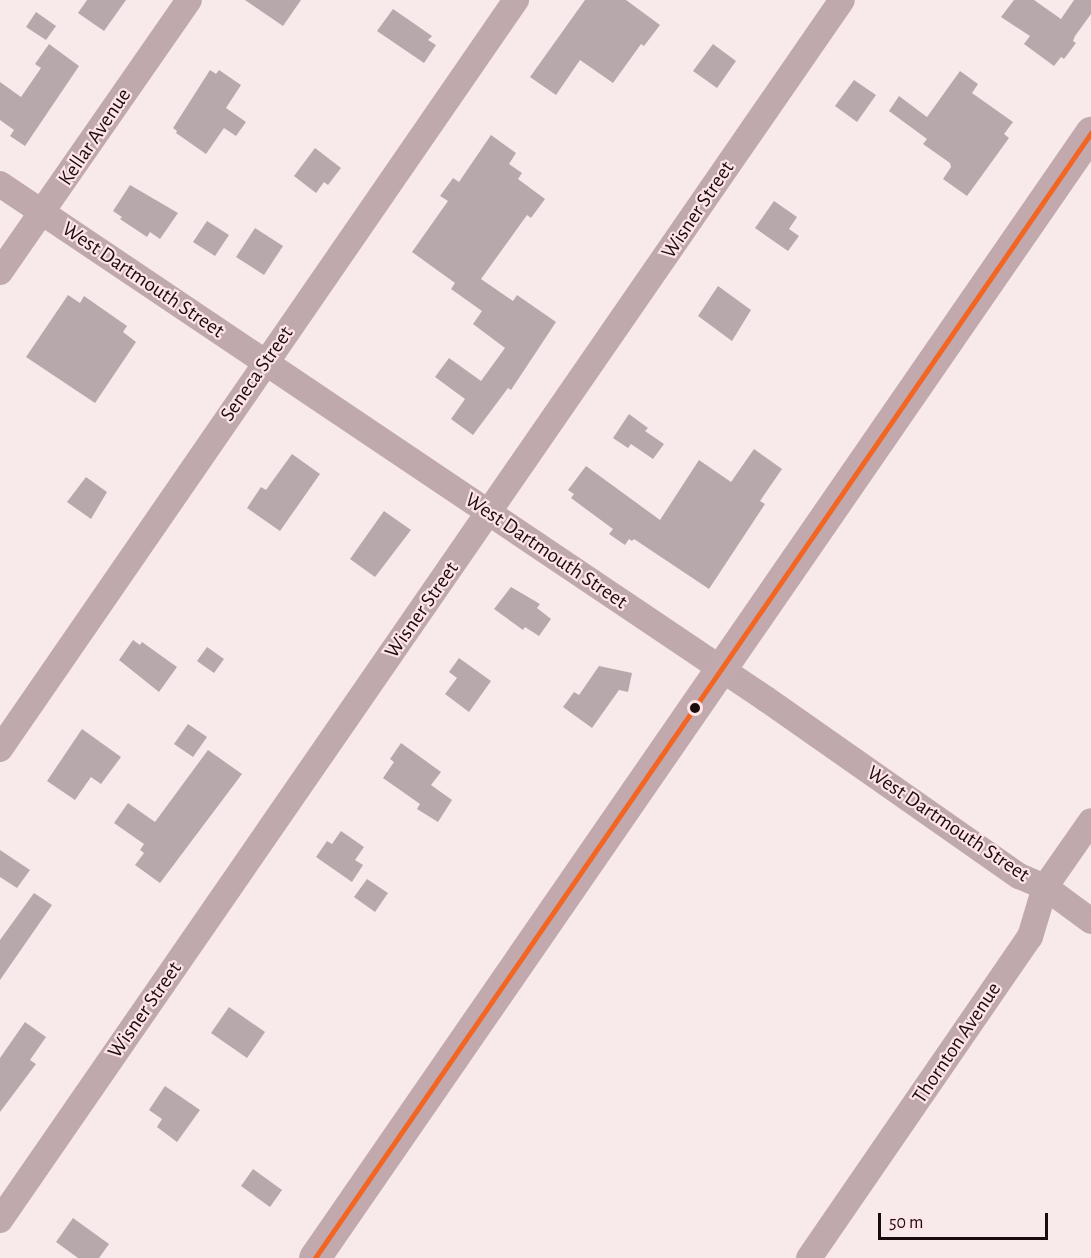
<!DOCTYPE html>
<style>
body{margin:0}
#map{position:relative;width:1091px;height:1258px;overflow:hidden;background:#f8eaeb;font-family:"Alegreya Sans",sans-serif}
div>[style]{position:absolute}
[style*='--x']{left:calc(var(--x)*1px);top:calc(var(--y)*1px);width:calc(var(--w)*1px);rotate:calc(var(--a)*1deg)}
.building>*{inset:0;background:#b7a9ab}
.minor>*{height:26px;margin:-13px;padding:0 13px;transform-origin:13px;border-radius:13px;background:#c0a9ad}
.major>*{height:32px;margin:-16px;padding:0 16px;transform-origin:16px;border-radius:16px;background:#c1a9ae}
.bus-1>*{height:4.5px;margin:-2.25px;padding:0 2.25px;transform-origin:2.25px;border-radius:2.25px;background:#f26522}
.dots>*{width:16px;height:16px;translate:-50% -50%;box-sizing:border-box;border:3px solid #fee4e7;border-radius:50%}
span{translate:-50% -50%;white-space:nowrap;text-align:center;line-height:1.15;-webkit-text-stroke:4.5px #fee4e7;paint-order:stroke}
.street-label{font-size:21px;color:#1a0c0e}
.scale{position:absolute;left:878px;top:1213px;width:170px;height:27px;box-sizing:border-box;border:3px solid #1a0c0e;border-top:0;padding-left:8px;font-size:18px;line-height:21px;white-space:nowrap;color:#1a0c0e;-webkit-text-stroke:4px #fee4e7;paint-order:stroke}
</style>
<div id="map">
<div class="building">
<i style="clip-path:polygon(87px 0,126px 0,104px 31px,78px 13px)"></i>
<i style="clip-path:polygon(245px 0,301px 0,283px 26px)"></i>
<i style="clip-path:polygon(585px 0,626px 0,660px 25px,644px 46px,641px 44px,613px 83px,580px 60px,556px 95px,530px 77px)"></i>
<i style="clip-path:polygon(1014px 0,1034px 0,1061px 19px,1074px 0,1091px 0,1091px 14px,1075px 36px,1073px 41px,1076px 43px,1064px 59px,1061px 57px,1054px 66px,1024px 44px,1030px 36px,1001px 17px)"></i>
<i style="clip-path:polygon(393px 9px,432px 36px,428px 40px,436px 45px,424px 63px,377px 31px)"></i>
<i style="clip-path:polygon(36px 12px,56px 26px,46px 40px,26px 27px)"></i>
<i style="clip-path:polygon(49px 44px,79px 66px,25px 146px,10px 136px,14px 130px,0 120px,0 82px,21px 97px,41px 68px,35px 64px)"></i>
<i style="clip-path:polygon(713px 44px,736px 61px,717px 88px,693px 71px)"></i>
<i style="clip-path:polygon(210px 70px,216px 74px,219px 70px,241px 85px,226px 108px,246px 122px,236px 136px,224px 128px,206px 154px,176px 133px,177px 131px,173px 128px)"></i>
<i style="clip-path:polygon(960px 71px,978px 84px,972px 93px,1013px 122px,1004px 134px,1009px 138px,967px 196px,943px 179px,951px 167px,950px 163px,923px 144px,927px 139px,889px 111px,899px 96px,927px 117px)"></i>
<i style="clip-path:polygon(854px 80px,876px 95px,857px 122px,835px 106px)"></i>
<i style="clip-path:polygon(491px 135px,516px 153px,509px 164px,522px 173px,518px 179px,545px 199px,531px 218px,527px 215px,481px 279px,513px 301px,517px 295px,556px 322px,511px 390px,508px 388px,473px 435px,451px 419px,465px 399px,435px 377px,449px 358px,481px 381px,505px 348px,473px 324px,482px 311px,451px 289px,455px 283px,412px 252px,448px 201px,440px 196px,453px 178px,459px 182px)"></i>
<i style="clip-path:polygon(315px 148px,341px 168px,328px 185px,324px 182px,316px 193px,294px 176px)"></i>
<i style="clip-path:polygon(130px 185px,178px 213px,160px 239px,150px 232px,147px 237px,120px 219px,122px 217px,113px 211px)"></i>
<i style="clip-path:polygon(774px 201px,797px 217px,789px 229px,799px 236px,788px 251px,755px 228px)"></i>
<i style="clip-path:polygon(207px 221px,229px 235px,215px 256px,193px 242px)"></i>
<i style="clip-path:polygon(255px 228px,283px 246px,264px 275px,236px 257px)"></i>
<i style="clip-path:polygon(718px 286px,751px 310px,732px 341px,698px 316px)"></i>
<i style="clip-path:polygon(68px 295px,80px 303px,84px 296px,127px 326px,123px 332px,136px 342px,95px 403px,26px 357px)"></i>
<i style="clip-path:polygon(629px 414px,648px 428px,645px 431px,664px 444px,653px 459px,631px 444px,628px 448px,613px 438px)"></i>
<i style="clip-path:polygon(754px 449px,782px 469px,760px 501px,765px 504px,709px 589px,634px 539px,632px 541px,629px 539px,625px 545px,609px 534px,613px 529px,571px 498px,574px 494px,568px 490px,586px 466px,660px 520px,699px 460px,731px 482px)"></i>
<i style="clip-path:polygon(292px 454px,320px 474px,280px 531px,247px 508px,261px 487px,266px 490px)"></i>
<i style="clip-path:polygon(86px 477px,107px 492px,91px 519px,67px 502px)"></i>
<i style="clip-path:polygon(384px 511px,411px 530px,375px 577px,350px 559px)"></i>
<i style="clip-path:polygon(511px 587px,540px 604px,537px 608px,551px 619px,539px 636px,525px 627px,523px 630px,494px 609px)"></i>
<i style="clip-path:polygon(133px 640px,140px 645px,142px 642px,177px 667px,159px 692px,119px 660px)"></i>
<i style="clip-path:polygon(207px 647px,224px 659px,214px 673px,197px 661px)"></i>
<i style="clip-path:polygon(459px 658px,491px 681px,469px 712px,445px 694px,457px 678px,449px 672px)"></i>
<i style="clip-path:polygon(599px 666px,632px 673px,628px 692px,619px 690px,592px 728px,563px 707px,574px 692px,579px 695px)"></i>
<i style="clip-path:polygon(188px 724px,207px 737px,193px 757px,174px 744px)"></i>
<i style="clip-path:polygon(82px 729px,121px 757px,101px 784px,91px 777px,75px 800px,47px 781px)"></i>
<i style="clip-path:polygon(401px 743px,441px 772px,431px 785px,452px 800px,438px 822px,417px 809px,420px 804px,383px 778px,394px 762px,390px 759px)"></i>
<i style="clip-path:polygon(208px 750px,242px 774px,160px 883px,135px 865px,144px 853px,140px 850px,144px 844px,114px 823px,128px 803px,155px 822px)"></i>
<i style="clip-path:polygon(341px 831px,364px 847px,355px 860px,363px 865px,352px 882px,316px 857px,327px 841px,332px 844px)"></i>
<i style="clip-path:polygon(0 850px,30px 870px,17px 888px,0 877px)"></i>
<i style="clip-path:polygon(367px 879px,388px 893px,375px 912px,354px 897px)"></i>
<i style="clip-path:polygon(34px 893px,52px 905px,0 980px,0 940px)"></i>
<i style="clip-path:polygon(229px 1007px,265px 1032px,247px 1058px,211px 1033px)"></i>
<i style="clip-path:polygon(25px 1022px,46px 1037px,30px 1060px,36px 1064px,0 1112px,0 1058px)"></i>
<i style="clip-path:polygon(165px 1086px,200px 1110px,177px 1142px,157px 1127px,162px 1119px,149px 1110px)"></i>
<i style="clip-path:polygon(253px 1169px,282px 1190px,270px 1207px,241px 1186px)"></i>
<i style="clip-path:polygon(73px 1218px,109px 1244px,99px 1258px,78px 1258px,56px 1242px)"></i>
</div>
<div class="minor">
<i style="--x:0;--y:184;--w:923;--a:33.91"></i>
<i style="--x:766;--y:699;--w:309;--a:35"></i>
<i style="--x:1019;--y:876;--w:28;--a:23"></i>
<i style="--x:1045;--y:887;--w:57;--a:36.5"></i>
<i style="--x:0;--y:272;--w:331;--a:-55.2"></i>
<i style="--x:0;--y:749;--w:910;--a:-55.44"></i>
<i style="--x:0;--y:1220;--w:1482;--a:-55.39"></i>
<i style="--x:809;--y:1258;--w:390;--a:-55.5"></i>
<i style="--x:1030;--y:937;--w:52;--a:-73.3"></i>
<i style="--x:1045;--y:887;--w:80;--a:-55.1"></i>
</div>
<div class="major">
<i style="--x:315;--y:1258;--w:1367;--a:-55.4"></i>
</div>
<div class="bus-1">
<i style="--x:315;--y:1258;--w:1367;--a:-55.4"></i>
</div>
<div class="dots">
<i style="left:695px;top:708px;background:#1a0c0e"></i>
</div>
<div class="street-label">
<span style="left:95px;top:137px;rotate:-56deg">Kellar Avenue</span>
<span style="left:698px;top:210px;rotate:-56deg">Wisner Street</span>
<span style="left:143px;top:280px;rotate:34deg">West Dartmouth Street</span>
<span style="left:257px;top:374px;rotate:-55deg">Seneca Street</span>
<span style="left:546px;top:551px;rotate:34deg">West Dartmouth Street</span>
<span style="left:422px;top:610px;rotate:-55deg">Wisner Street</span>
<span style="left:948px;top:824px;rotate:34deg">West Dartmouth Street</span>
<span style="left:145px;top:1010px;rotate:-55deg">Wisner Street</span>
<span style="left:957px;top:1043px;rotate:-56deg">Thornton Avenue</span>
</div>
<div class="scale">50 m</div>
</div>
